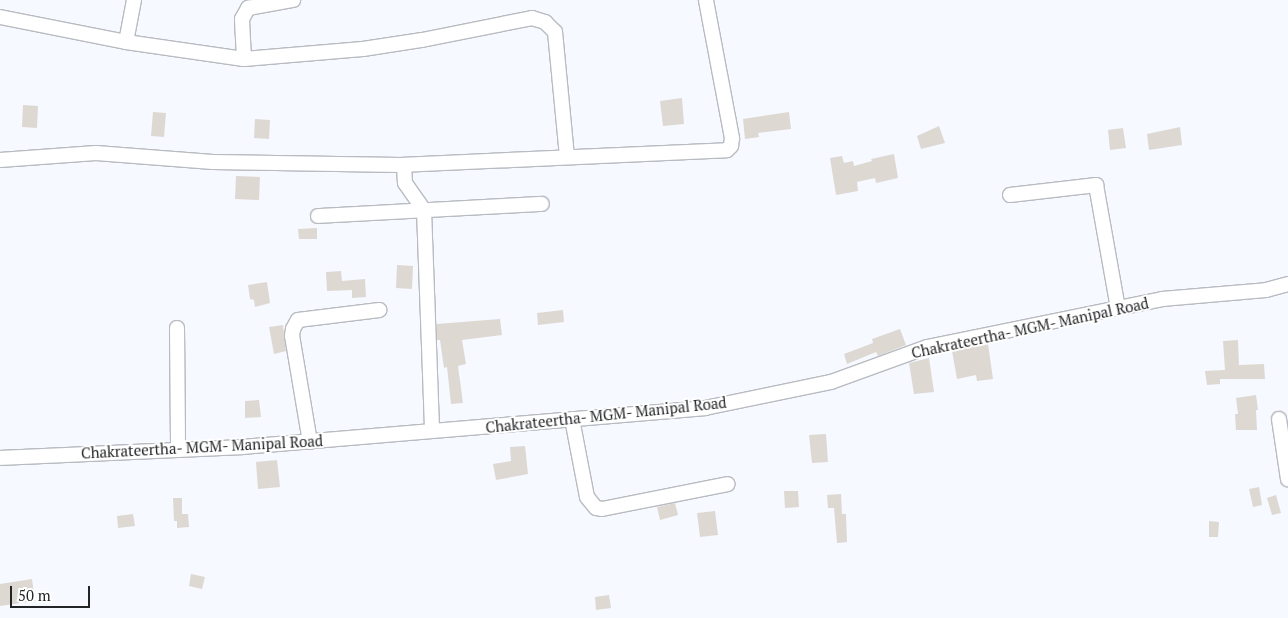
<!DOCTYPE html>
<style>
body{margin:0}
#map{position:relative;width:1288px;height:618px;overflow:hidden;background:#f6f9ff;font-family:"PT Serif",serif}
div>[style]{position:absolute}
[style*='--x']{left:calc(var(--x)*1px);top:calc(var(--y)*1px);width:calc(var(--w)*1px);rotate:calc(var(--a)*1deg)}
.building>*{inset:0;background:#ded8d3}
.roads{filter:drop-shadow(1px 0 #b8bbc0) drop-shadow(-1px 0 #b8bbc0) drop-shadow(0 1px #b8bbc0) drop-shadow(0 -1px #b8bbc0)}
.minor>*{height:14px;margin:-7px;padding:0 7px;transform-origin:7px;border-radius:7px;background:#fff}
span{translate:-50% -50%;white-space:nowrap;text-align:center;line-height:1.15;-webkit-text-stroke:4px #fff;paint-order:stroke}
.street-label{font-size:15px;color:#232426}
.scale{position:absolute;left:10px;top:586px;width:80px;height:22px;box-sizing:border-box;border:2px solid #232426;border-top:0;padding-left:6px;font-size:15px;line-height:18px;white-space:nowrap;color:#232426;-webkit-text-stroke:4px #fff;paint-order:stroke}
</style>
<div id="map">
<div class="building">
<i style="clip-path:polygon(682px 98px,684px 124px,663px 126px,660px 101px)"></i>
<i style="clip-path:polygon(23px 105px,38px 106px,37px 128px,22px 127px)"></i>
<i style="clip-path:polygon(153px 112px,166px 113px,164px 137px,151px 136px)"></i>
<i style="clip-path:polygon(789px 112px,791px 129px,758px 133px,759px 137px,745px 139px,743px 119px)"></i>
<i style="clip-path:polygon(255px 119px,270px 120px,269px 139px,254px 138px)"></i>
<i style="clip-path:polygon(939px 126px,945px 143px,921px 149px,917px 136px)"></i>
<i style="clip-path:polygon(1180px 127px,1182px 145px,1149px 150px,1147px 134px)"></i>
<i style="clip-path:polygon(1123px 128px,1126px 148px,1110px 150px,1108px 130px)"></i>
<i style="clip-path:polygon(894px 154px,898px 178px,876px 183px,875px 178px,857px 182px,858px 191px,836px 195px,830px 158px,842px 156px,844px 163px,853px 161px,854px 166px,872px 161px,871px 159px)"></i>
<i style="clip-path:polygon(236px 176px,260px 177px,259px 200px,235px 199px)"></i>
<i style="clip-path:polygon(317px 228px,317px 239px,299px 239px,298px 229px)"></i>
<i style="clip-path:polygon(397px 265px,413px 266px,412px 289px,396px 288px)"></i>
<i style="clip-path:polygon(341px 271px,342px 281px,365px 279px,366px 297px,352px 298px,352px 290px,327px 291px,326px 272px)"></i>
<i style="clip-path:polygon(267px 282px,270px 303px,255px 307px,254px 300px,250px 299px,248px 285px)"></i>
<i style="clip-path:polygon(563px 310px,564px 322px,538px 325px,537px 313px)"></i>
<i style="clip-path:polygon(500px 319px,502px 335px,462px 340px,466px 364px,458px 366px,463px 403px,451px 404px,447px 367px,444px 368px,440px 340px,437px 340px,437px 324px)"></i>
<i style="clip-path:polygon(283px 325px,286px 351px,274px 354px,269px 327px)"></i>
<i style="clip-path:polygon(900px 329px,906px 345px,878px 356px,876px 352px,847px 364px,844px 354px,873px 343px,872px 339px)"></i>
<i style="clip-path:polygon(1238px 340px,1239px 365px,1264px 364px,1265px 379px,1220px 379px,1220px 384px,1207px 385px,1205px 371px,1225px 370px,1223px 341px)"></i>
<i style="clip-path:polygon(988px 344px,993px 379px,977px 381px,976px 375px,957px 379px,952px 351px)"></i>
<i style="clip-path:polygon(929px 358px,934px 392px,914px 394px,909px 363px)"></i>
<i style="clip-path:polygon(1256px 395px,1258px 410px,1256px 410px,1257px 430px,1236px 430px,1235px 414px,1238px 414px,1236px 398px)"></i>
<i style="clip-path:polygon(259px 400px,261px 417px,245px 418px,245px 401px)"></i>
<i style="clip-path:polygon(826px 434px,828px 462px,812px 463px,809px 435px)"></i>
<i style="clip-path:polygon(525px 446px,528px 474px,496px 480px,493px 464px,511px 461px,510px 447px)"></i>
<i style="clip-path:polygon(277px 460px,280px 487px,258px 489px,256px 462px)"></i>
<i style="clip-path:polygon(1259px 487px,1262px 505px,1253px 507px,1249px 489px)"></i>
<i style="clip-path:polygon(784px 491px,798px 491px,799px 507px,785px 508px)"></i>
<i style="clip-path:polygon(841px 494px,842px 514px,846px 514px,847px 542px,837px 543px,834px 508px,828px 508px,827px 495px)"></i>
<i style="clip-path:polygon(1276px 495px,1281px 513px,1272px 515px,1267px 498px)"></i>
<i style="clip-path:polygon(173px 498px,182px 498px,182px 514px,188px 514px,189px 527px,177px 528px,177px 521px,174px 521px)"></i>
<i style="clip-path:polygon(675px 503px,678px 515px,660px 520px,657px 507px)"></i>
<i style="clip-path:polygon(715px 511px,718px 535px,700px 537px,697px 513px)"></i>
<i style="clip-path:polygon(133px 514px,135px 526px,118px 528px,117px 516px)"></i>
<i style="clip-path:polygon(1209px 521px,1219px 522px,1218px 537px,1209px 537px)"></i>
<i style="clip-path:polygon(191px 574px,205px 577px,202px 589px,189px 586px)"></i>
<i style="clip-path:polygon(32px 579px,35px 601px,0 606px,0 584px)"></i>
<i style="clip-path:polygon(609px 595px,611px 608px,596px 610px,595px 597px)"></i>
</div>
<div class="roads">
<div class="minor">
<i style="--x:0;--y:17;--w:128;--a:11.2"></i>
<i style="--x:126;--y:42;--w:119;--a:8.2"></i>
<i style="--x:244;--y:59;--w:119;--a:-4.8"></i>
<i style="--x:363;--y:49;--w:60;--a:-8.7"></i>
<i style="--x:422;--y:40;--w:112;--a:-11.3"></i>
<i style="--x:532;--y:18;--w:14;--a:17"></i>
<i style="--x:545;--y:22;--w:14;--a:45"></i>
<i style="--x:555;--y:32;--w:125;--a:84.5"></i>
<i style="--x:126;--y:42;--w:43;--a:-79.2"></i>
<i style="--x:244;--y:59;--w:40;--a:-92.9"></i>
<i style="--x:242;--y:19;--w:13;--a:-61"></i>
<i style="--x:248;--y:8;--w:46;--a:-10.1"></i>
<i style="--x:0;--y:160;--w:96;--a:-4.2"></i>
<i style="--x:96;--y:153;--w:117;--a:4.4"></i>
<i style="--x:213;--y:162;--w:187;--a:0.9"></i>
<i style="--x:400;--y:165;--w:327;--a:-2.6"></i>
<i style="--x:727;--y:150;--w:6;--a:-45"></i>
<i style="--x:731;--y:146;--w:8;--a:-83"></i>
<i style="--x:732;--y:138;--w:140;--a:-100.7"></i>
<i style="--x:404;--y:165;--w:18;--a:87"></i>
<i style="--x:405;--y:183;--w:33;--a:55"></i>
<i style="--x:424;--y:210;--w:221;--a:87.9"></i>
<i style="--x:1010;--y:195;--w:87;--a:-6.6"></i>
<i style="--x:1096;--y:185;--w:125;--a:79.9"></i>
<i style="--x:318;--y:216;--w:224;--a:-3.1"></i>
<i style="--x:177;--y:328;--w:122;--a:89.5"></i>
<i style="--x:572;--y:419;--w:79;--a:79.1"></i>
<i style="--x:587;--y:497;--w:14;--a:51"></i>
<i style="--x:596;--y:508;--w:6;--a:9"></i>
<i style="--x:602;--y:509;--w:128;--a:-11.2"></i>
<i style="--x:1279;--y:419;--w:61;--a:81.5"></i>
<i style="--x:310;--y:442;--w:108;--a:-99.6"></i>
<i style="--x:292;--y:336;--w:7;--a:-82"></i>
<i style="--x:293;--y:329;--w:10;--a:-61"></i>
<i style="--x:298;--y:320;--w:82;--a:-7"></i>
<i style="--x:0;--y:458;--w:243;--a:-2.6"></i>
<i style="--x:243;--y:447;--w:464;--a:-4.8"></i>
<i style="--x:705;--y:408;--w:129;--a:-11.7"></i>
<i style="--x:831;--y:382;--w:102;--a:-20"></i>
<i style="--x:927;--y:347;--w:240;--a:-11.5"></i>
<i style="--x:1162;--y:299;--w:104;--a:-4.9"></i>
<i style="--x:1266;--y:290;--w:23;--a:-15"></i>
</div>
</div>
<div class="street-label">
<span style="left:1030px;top:328px;rotate:-12deg">Chakrateertha- MGM- Manipal Road</span>
<span style="left:606px;top:415px;rotate:-6deg">Chakrateertha- MGM- Manipal Road</span>
<span style="left:202px;top:447px;rotate:-3deg">Chakrateertha- MGM- Manipal Road</span>
</div>
<div class="scale">50 m</div>
</div>
